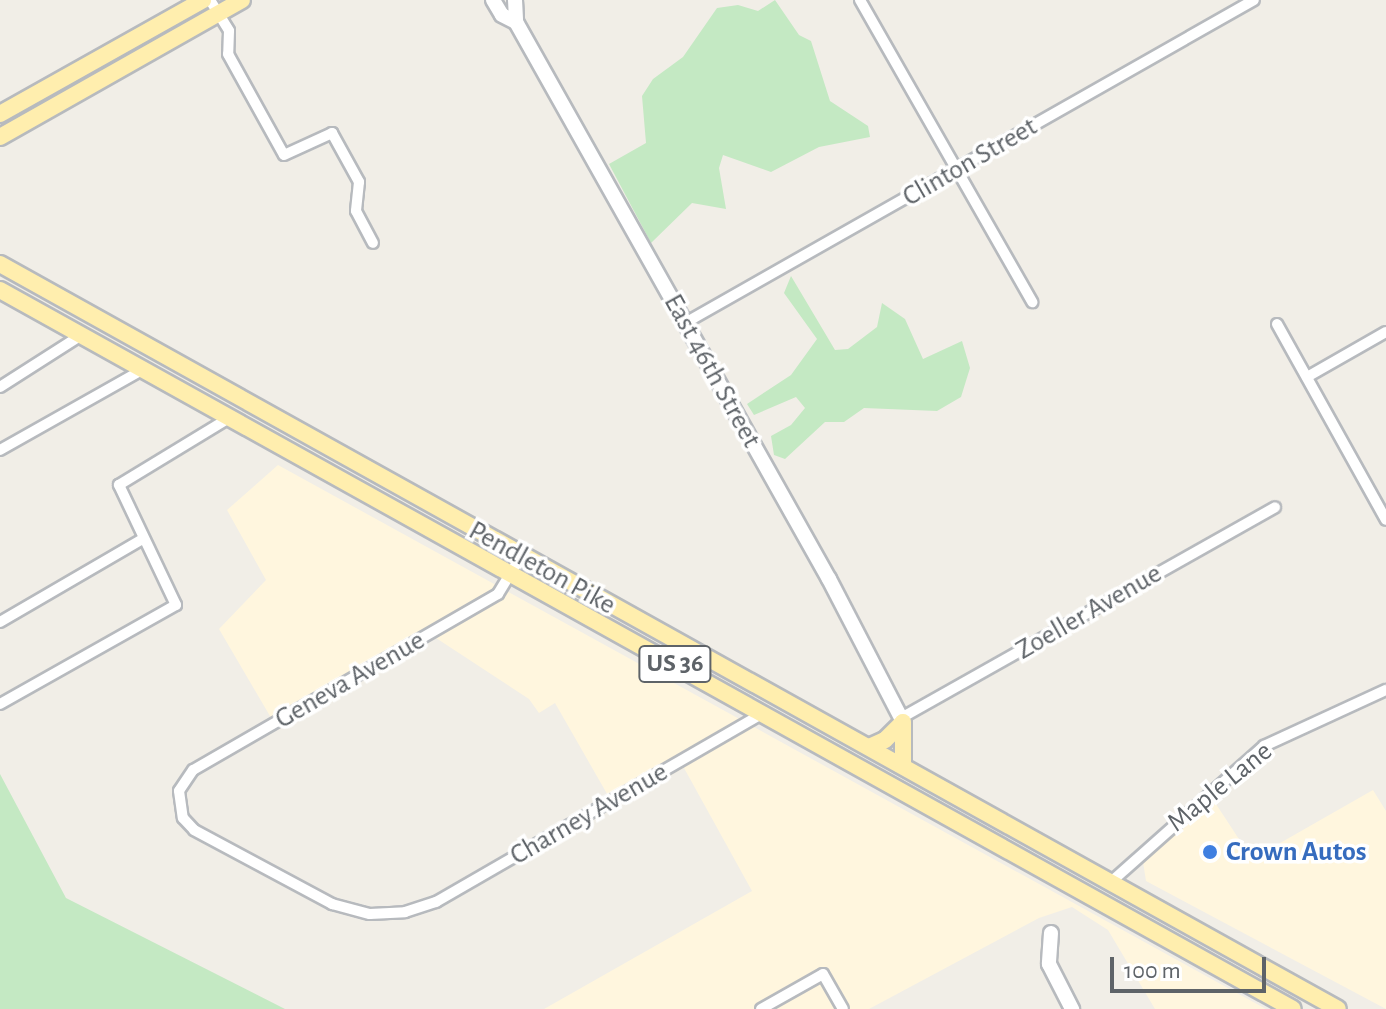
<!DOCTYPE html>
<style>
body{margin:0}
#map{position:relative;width:1386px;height:1009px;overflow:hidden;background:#f1eee7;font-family:"Alegreya Sans",sans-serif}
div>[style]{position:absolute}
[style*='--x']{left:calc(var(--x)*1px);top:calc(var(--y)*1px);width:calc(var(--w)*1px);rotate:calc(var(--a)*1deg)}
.commercial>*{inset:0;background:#fff6de}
.green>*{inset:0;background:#c4e9c3}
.roads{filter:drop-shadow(2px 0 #b7babe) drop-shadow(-2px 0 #b7babe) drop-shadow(0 2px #b7babe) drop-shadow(0 -2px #b7babe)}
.street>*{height:10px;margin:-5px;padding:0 5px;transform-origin:5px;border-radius:5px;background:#fff}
.secondary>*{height:14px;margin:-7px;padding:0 7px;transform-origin:7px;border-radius:7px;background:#fff}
.primary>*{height:16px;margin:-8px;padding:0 8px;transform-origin:8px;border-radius:8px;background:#ffeeae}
.dots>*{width:22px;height:22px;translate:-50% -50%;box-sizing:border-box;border:4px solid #fff;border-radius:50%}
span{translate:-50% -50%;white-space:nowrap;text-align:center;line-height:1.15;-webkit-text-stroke:7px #fff;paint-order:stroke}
.shield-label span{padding:2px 6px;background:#fff;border:2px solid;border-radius:6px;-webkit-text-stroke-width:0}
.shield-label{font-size:26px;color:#5e6368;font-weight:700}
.street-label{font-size:28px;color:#5e6368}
.shop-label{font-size:28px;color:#366cbe;font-weight:700}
.left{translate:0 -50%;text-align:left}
.scale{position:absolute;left:1110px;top:957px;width:156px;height:36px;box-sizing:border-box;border:4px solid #5e6368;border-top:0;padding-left:10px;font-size:24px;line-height:28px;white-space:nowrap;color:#5e6368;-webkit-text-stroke:6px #fff;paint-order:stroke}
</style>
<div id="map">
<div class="commercial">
<i style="clip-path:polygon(278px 465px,1266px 1009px,1155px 1009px,1108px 930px,1072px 907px,1039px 918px,869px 1009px,544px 1009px,752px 891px,684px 768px,614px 806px,555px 703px,539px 713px,529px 699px,436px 638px,277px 728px,219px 629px,266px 580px,227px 510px)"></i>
<i style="clip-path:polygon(1373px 790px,1386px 811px,1386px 1009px,1146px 881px,1143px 862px,1214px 801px,1252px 859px)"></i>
</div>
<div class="green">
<i style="clip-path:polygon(775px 0,799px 35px,811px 41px,830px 101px,868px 126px,870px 137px,819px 147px,771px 172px,723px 155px,719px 168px,726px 209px,692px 203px,651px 243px,609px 164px,646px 143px,642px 96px,653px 79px,683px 57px,717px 8px,738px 5px,758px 11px)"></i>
<i style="clip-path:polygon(791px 276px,835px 350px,848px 349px,877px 327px,882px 303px,905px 319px,923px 359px,962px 341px,970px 368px,961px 397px,937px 411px,864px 408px,844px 422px,825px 422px,785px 459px,774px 455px,771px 436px,791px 425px,805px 408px,796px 397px,754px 415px,747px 404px,791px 375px,817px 339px,784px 293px)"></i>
<i style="clip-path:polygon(0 774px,66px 898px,285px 1009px,0 1009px)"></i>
</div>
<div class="roads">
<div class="street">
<i style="--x:210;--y:0;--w:36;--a:58"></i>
<i style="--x:229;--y:31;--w:23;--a:92"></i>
<i style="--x:228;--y:54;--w:115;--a:61"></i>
<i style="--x:284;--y:155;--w:53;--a:-24.6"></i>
<i style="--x:332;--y:133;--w:56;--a:61.1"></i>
<i style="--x:359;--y:182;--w:29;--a:96"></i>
<i style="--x:356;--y:211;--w:36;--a:62"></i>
<i style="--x:860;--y:0;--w:348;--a:60.3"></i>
<i style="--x:685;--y:323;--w:654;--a:-29.58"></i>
<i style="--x:1277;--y:324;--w:224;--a:60.9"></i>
<i style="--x:1307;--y:377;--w:91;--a:-29.7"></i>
<i style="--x:0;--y:387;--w:98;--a:-32.6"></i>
<i style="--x:0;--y:450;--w:165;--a:-29.4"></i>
<i style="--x:521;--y:556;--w:44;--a:121.2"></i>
<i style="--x:498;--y:594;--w:352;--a:150"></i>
<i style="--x:193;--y:770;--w:25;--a:124"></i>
<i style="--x:179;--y:791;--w:27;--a:82"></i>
<i style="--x:183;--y:818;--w:16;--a:47"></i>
<i style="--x:194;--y:830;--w:157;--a:28.2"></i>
<i style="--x:332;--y:904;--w:39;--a:15"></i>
<i style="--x:370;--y:914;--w:35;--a:-3"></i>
<i style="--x:405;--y:912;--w:33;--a:-18"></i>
<i style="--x:436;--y:902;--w:379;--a:-30"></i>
<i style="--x:0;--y:622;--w:163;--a:-30.2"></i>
<i style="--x:0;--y:704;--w:202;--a:-29.4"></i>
<i style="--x:176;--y:605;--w:133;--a:-115.4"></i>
<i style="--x:119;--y:485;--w:131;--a:-31.3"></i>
<i style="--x:903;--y:717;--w:427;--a:-29.4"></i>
<i style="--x:1111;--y:882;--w:205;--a:-41.6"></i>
<i style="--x:1264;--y:746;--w:134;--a:-24.7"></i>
<i style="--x:761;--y:1009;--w:71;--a:-29.4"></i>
<i style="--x:823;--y:974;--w:40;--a:60.3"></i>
</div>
<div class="secondary">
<i style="--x:493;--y:0;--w:17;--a:59"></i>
<i style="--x:502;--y:15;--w:16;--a:27"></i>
<i style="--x:516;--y:22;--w:639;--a:60.67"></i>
<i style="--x:829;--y:579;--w:161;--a:62.6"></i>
<i style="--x:515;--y:0;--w:22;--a:87"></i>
<i style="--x:1051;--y:933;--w:31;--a:94"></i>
<i style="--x:1049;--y:964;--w:51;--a:62.9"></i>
</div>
<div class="primary">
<i style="--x:0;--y:114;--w:233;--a:-29.3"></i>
<i style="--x:0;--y:137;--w:278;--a:-29.5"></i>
<i style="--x:0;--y:264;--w:1531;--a:29.11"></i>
<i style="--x:0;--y:290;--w:1479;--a:29.08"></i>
<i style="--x:869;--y:747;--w:17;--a:-24"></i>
<i style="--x:885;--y:740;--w:25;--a:-45"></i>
<i style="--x:903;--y:765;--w:43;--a:-90"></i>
</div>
</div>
<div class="dots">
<i style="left:1210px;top:852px;background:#3f7fe0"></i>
</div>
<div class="shield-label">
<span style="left:675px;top:664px">US 36</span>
</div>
<div class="street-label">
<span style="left:970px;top:162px;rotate:-30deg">Clinton Street</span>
<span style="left:712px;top:371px;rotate:61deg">East 46th Street</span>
<span style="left:542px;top:568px;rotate:29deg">Pendleton Pike</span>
<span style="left:1089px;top:612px;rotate:-30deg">Zoeller Avenue</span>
<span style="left:350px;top:680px;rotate:-30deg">Geneva Avenue</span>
<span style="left:1220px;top:787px;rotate:-39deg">Maple Lane</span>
<span style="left:589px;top:814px;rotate:-30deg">Charney Avenue</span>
</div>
<div class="shop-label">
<span class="left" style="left:1226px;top:852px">Crown Autos</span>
</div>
<div class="scale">100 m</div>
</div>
